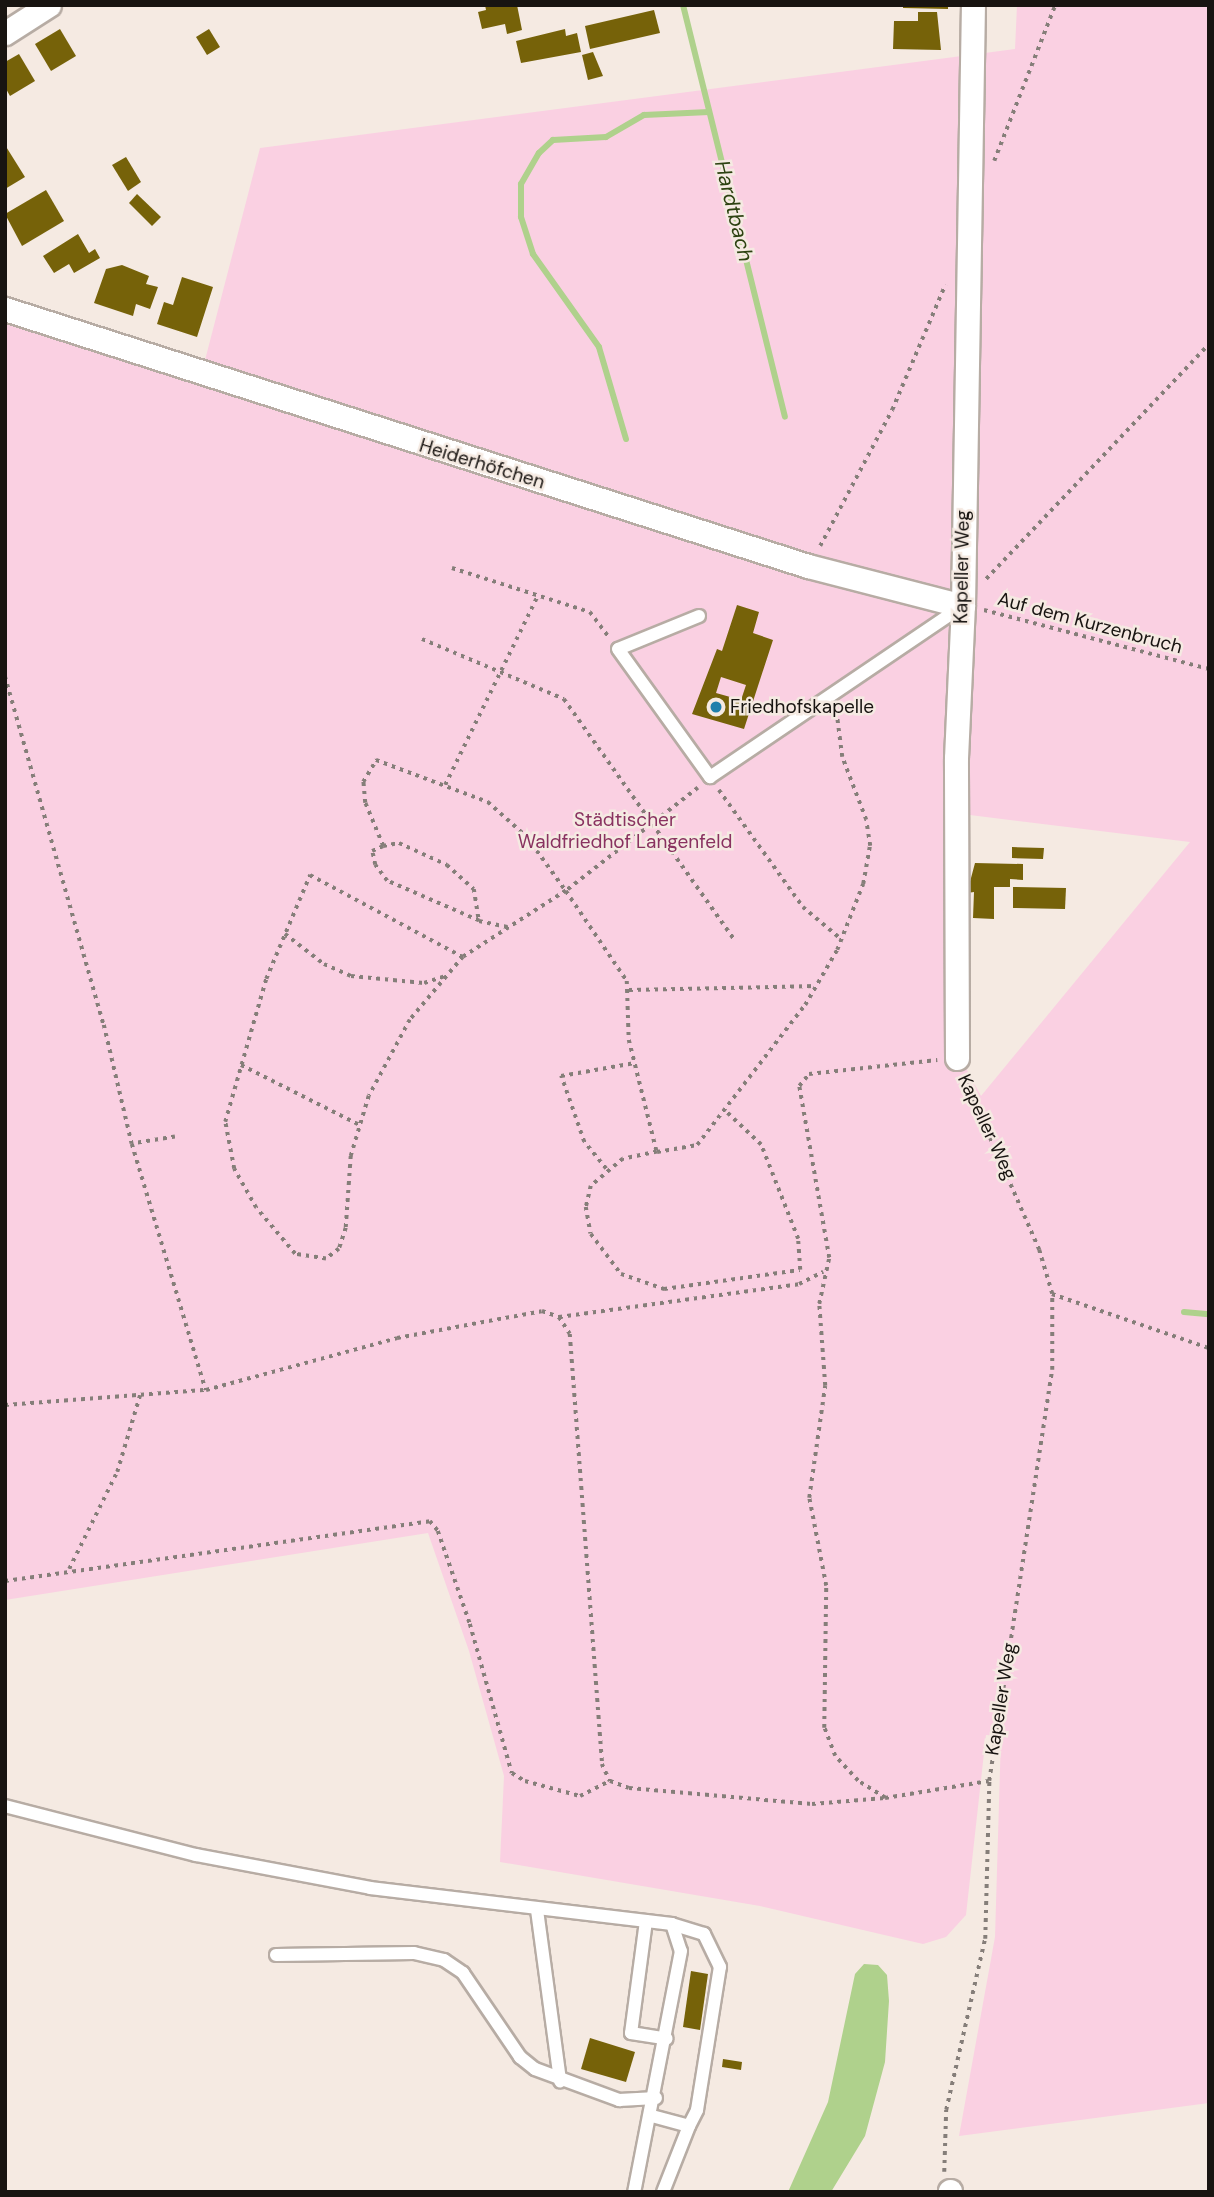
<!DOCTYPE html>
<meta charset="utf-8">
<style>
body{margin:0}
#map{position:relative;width:1214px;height:2197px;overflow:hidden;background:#f5eae2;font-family:"DM Sans",sans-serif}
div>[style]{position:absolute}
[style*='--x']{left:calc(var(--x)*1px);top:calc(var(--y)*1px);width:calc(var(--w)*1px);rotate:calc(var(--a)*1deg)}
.green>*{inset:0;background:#fad0e2}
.water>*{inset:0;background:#afd18c}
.stream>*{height:6px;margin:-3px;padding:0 3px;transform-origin:3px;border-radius:3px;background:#afd18c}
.building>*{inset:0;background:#766209}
.path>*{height:3.5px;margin-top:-1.75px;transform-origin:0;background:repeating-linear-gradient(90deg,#857e79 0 3.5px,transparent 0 8.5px)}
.roads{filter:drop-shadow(2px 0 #b7aca4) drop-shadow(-2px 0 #b7aca4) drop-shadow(0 2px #b7aca4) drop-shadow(0 -2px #b7aca4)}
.lane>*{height:12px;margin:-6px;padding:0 6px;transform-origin:6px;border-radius:6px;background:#fff}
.street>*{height:23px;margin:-11.5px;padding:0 11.5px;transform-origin:11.5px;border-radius:11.5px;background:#fff}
.dots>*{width:19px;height:19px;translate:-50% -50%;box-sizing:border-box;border:4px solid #f5eae2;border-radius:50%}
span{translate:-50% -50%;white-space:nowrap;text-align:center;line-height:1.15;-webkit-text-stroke:5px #f5eae2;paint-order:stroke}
.street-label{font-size:19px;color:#181411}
.poi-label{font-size:19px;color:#181411}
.left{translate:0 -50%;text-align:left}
.park-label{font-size:19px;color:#893260}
.water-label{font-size:21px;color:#2d4211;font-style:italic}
.frame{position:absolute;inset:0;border:7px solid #181411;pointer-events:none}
</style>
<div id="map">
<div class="green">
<i style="clip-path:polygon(evenodd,1017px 5px,1209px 5px,1209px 2103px,959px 2136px,995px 1937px,1001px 1736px,986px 1735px,966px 1915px,946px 1937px,923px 1944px,760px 1906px,500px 1862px,504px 1776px,469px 1651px,428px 1533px,5px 1600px,5px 314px,204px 364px,260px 148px,1015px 49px,1017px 5px,962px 814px,1190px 842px,981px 1096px,967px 1070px,962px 814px)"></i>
</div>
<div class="water">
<i style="clip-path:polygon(864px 1964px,878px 1965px,887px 1975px,889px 2001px,885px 2062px,865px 2136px,831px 2192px,788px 2192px,828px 2102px,855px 1974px)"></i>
</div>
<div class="stream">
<i style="--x:683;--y:5;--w:424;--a:76.1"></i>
<i style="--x:626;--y:439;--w:96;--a:-106.4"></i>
<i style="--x:599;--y:347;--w:114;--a:-125.4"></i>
<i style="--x:533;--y:254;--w:39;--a:-108"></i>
<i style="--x:521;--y:217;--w:33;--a:-90"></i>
<i style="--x:521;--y:184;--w:36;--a:-60"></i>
<i style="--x:539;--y:153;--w:19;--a:-43"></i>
<i style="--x:553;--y:140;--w:53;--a:-3.2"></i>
<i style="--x:606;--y:137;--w:44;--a:-30.1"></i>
<i style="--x:644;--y:115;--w:65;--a:-2.6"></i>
<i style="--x:1184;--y:1312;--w:25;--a:5"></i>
</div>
<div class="building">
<i style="clip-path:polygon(485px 5px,517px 5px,522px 30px,507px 34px,505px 24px,482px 29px,478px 12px,486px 10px)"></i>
<i style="clip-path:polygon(903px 5px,948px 5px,948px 9px,903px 8px)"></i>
<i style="clip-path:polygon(654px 10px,660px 33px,590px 49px,585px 26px)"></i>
<i style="clip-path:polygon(918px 12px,937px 12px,941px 50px,893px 49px,894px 21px,918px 21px)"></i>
<i style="clip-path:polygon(60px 29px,76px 56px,51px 71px,35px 44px)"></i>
<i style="clip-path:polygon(209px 29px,220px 47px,207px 55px,196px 37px)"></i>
<i style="clip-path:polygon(565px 29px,566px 36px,577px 33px,581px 52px,521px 63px,516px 41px)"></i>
<i style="clip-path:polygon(593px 52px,603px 76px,588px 80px,582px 55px)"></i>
<i style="clip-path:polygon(19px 54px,35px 81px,10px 96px,5px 87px,5px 62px)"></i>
<i style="clip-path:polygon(5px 145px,25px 177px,5px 189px)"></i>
<i style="clip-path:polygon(126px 157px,141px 182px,128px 191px,112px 165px)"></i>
<i style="clip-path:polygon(46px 190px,64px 221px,22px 246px,5px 214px)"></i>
<i style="clip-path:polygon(137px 194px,161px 217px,152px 226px,129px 203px)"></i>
<i style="clip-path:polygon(78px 234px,89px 253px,95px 249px,100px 258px,74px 273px,69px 264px,54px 273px,43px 256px)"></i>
<i style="clip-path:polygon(122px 265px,149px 276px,146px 284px,158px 287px,150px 309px,136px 304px,133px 316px,94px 303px,106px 269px)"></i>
<i style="clip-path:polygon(182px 277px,213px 287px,197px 337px,157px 324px,164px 302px,173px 305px)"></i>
<i style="clip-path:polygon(evenodd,737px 605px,759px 612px,753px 633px,773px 640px,744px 729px,692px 714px,717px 649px,722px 651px,737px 605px,721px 677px,746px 685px,741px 700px,716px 693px,721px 677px)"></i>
<i style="clip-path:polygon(1012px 847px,1044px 848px,1043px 859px,1012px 858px)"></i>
<i style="clip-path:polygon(975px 863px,1023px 864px,1023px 880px,1010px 879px,1010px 887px,994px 887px,994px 919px,973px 918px,974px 892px,967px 893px)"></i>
<i style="clip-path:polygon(1013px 887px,1066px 888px,1065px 909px,1013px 908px)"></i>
<i style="clip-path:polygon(691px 1971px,708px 1974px,700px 2030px,683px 2027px)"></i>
<i style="clip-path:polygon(590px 2038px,635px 2052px,626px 2082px,581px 2069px)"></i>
<i style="clip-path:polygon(723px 2059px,742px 2062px,741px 2070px,722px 2067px)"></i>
</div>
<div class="path">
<i style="--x:994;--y:161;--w:168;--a:-68.6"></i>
<i style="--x:820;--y:546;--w:154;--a:-62.1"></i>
<i style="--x:892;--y:410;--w:136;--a:-67"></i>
<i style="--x:452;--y:568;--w:145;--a:17.7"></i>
<i style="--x:590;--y:612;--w:31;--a:53"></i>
<i style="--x:986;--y:579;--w:324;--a:-46.5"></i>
<i style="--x:984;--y:610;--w:233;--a:14.7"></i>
<i style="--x:422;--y:639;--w:154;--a:22.9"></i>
<i style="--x:564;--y:699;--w:293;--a:54.7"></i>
<i style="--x:5;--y:676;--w:363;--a:74.2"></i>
<i style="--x:104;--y:1025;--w:122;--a:76.8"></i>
<i style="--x:445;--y:785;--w:212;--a:-63.9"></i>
<i style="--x:698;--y:788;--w:167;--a:142"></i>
<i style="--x:566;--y:891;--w:109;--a:55.9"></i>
<i style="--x:627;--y:981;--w:59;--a:88.1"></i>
<i style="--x:629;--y:1040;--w:115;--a:76"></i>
<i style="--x:657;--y:1152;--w:41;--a:-9.9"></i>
<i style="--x:697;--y:1145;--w:177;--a:-52.4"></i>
<i style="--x:805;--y:1005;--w:64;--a:-59.8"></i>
<i style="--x:837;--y:950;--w:71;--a:-68.5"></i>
<i style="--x:863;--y:884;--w:39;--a:-80"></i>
<i style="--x:870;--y:846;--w:26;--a:-99"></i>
<i style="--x:866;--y:820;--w:67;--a:-110.9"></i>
<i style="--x:842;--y:757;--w:47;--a:-97.3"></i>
<i style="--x:719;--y:790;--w:144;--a:54.3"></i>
<i style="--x:803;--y:907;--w:50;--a:40.1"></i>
<i style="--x:383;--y:846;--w:16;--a:-11"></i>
<i style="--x:399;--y:843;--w:53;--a:24.6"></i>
<i style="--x:447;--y:865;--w:36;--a:42"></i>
<i style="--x:474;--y:889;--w:32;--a:81"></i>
<i style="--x:479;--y:921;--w:100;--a:-156.5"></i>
<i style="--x:387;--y:881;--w:20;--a:-127"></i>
<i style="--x:375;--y:865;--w:14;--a:-102"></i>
<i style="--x:372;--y:851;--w:12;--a:-24"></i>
<i style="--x:383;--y:846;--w:47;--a:-112.7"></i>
<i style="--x:365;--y:803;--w:21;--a:-95"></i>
<i style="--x:363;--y:782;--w:26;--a:-59"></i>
<i style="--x:376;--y:760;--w:120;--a:20.6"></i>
<i style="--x:488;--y:802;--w:52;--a:41.9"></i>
<i style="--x:527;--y:837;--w:67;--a:54.2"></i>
<i style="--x:566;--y:891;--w:122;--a:147.3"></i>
<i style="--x:463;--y:957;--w:82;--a:130.1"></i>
<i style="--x:410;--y:1020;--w:86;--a:118.3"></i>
<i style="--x:369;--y:1096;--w:63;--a:106.7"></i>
<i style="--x:351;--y:1156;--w:72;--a:94"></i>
<i style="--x:346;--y:1228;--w:22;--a:108"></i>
<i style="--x:339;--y:1249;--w:16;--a:142"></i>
<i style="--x:326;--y:1259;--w:31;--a:-171"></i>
<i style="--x:295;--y:1254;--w:60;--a:-130.3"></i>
<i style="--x:256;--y:1208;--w:45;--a:-119.4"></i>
<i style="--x:234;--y:1169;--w:48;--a:-100.8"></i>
<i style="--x:225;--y:1122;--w:149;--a:-74"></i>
<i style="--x:266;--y:979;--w:113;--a:-67.1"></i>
<i style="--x:310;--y:875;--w:174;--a:28.2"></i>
<i style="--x:479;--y:921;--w:29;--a:12"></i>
<i style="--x:285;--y:934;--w:49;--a:37.6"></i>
<i style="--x:324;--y:964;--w:30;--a:24"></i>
<i style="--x:351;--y:976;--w:73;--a:5.5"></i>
<i style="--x:424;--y:983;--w:22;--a:-18"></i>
<i style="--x:629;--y:990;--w:187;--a:-1.2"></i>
<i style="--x:241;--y:1065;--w:133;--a:26.8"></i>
<i style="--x:175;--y:1137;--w:44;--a:170.8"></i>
<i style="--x:132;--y:1144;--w:257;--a:73.3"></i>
<i style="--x:657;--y:1152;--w:35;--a:168"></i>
<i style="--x:623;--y:1159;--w:42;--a:139.8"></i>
<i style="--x:591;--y:1186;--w:22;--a:103"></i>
<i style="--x:586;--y:1207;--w:27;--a:80"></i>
<i style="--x:591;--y:1234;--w:50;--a:53.1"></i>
<i style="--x:621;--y:1274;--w:46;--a:19.2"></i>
<i style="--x:664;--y:1289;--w:137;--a:-8"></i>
<i style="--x:800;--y:1270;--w:31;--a:-94"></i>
<i style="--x:798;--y:1239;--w:101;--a:-111.5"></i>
<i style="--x:761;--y:1145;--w:50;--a:-136.6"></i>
<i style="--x:606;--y:1169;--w:35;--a:-129"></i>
<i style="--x:584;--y:1142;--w:70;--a:-109.2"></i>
<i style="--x:561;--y:1076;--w:75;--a:-10"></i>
<i style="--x:1052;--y:1294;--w:166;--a:19"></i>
<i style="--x:559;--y:1317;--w:242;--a:-7.8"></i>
<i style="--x:799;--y:1284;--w:27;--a:-27"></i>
<i style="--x:5;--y:1405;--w:202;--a:-4.3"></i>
<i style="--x:206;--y:1390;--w:198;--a:-15.2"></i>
<i style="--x:397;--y:1338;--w:147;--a:-10.5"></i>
<i style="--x:542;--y:1311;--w:18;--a:19"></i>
<i style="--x:559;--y:1317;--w:20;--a:57"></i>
<i style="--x:570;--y:1334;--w:431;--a:85.7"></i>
<i style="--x:602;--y:1764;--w:19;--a:65"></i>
<i style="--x:610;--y:1781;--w:20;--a:20"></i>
<i style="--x:629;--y:1788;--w:184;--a:5"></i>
<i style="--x:812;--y:1804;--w:73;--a:-4.7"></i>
<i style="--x:885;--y:1798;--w:105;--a:-9.3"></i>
<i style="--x:69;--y:1569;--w:108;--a:-63.7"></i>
<i style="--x:117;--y:1472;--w:80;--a:-73.4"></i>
<i style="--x:5;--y:1581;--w:429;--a:-8"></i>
<i style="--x:430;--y:1521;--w:13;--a:51"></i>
<i style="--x:438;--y:1531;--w:98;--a:71"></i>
<i style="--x:470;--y:1624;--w:155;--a:74.3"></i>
<i style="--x:512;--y:1773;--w:15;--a:32"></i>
<i style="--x:525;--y:1781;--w:57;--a:15.3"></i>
<i style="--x:580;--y:1796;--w:34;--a:-27"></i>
<i style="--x:885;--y:1798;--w:32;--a:-148"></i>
<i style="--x:858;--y:1781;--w:34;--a:-133"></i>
<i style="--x:835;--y:1756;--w:30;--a:-111"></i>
<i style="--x:824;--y:1728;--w:142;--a:-89.2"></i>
<i style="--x:826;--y:1586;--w:90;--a:-100.9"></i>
<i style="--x:809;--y:1498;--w:113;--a:-81.9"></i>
<i style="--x:825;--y:1386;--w:82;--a:-94.2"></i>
<i style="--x:819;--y:1304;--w:47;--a:-77.7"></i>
<i style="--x:829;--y:1258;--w:175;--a:-99.9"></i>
<i style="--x:799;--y:1086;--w:16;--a:-50"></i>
<i style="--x:809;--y:1074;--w:129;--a:-6.2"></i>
<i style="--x:944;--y:2172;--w:62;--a:-88.2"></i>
<i style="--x:946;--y:2110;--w:175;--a:-77.2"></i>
<i style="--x:985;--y:1939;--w:158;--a:-88.5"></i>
<i style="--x:989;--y:1781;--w:416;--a:-81.3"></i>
<i style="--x:1052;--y:1370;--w:76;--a:-90"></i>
<i style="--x:1052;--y:1294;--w:46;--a:-106.5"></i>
<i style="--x:1039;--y:1250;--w:189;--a:-113.7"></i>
</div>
<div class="roads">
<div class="lane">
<i style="--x:699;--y:616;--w:87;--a:157.8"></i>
<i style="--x:618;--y:649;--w:158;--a:54.3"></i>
<i style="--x:710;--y:777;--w:305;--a:-34.1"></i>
<i style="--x:5;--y:1806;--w:197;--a:14.4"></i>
<i style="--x:196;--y:1855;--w:177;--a:10.7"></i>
<i style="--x:370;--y:1888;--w:304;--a:6.8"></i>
<i style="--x:672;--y:1924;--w:28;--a:72"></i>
<i style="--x:681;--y:1951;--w:246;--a:101"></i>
<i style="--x:537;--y:1910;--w:173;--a:82.3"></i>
<i style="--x:646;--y:1921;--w:113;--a:97.6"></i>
<i style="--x:631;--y:2033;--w:36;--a:9"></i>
<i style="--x:276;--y:1955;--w:138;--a:-0.8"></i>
<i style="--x:414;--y:1953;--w:31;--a:13"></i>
<i style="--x:444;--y:1960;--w:23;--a:34"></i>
<i style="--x:463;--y:1973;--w:102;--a:55.8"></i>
<i style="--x:520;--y:2057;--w:19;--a:39"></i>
<i style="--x:535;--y:2069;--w:90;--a:20.3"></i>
<i style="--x:619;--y:2100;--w:37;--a:-3"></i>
<i style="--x:652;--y:2116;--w:38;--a:15"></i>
<i style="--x:689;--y:2126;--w:18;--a:-63"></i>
<i style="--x:697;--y:2110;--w:145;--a:-80.9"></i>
<i style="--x:720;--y:1967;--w:37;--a:-116"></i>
<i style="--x:704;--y:1934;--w:34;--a:-163"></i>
<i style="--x:663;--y:2192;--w:71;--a:-68.5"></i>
</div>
<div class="street">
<i style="--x:5;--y:33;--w:52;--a:-32.5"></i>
<i style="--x:5;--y:309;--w:843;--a:17.75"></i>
<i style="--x:808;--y:566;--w:160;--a:14.5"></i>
<i style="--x:957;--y:1058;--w:300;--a:-90.2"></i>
<i style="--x:956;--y:758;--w:152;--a:-87.4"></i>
<i style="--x:963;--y:606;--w:601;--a:-89.05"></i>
<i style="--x:950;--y:2191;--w:1;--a:90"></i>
</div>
</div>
<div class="dots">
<i style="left:716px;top:707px;background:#1f7fab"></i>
</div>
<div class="street-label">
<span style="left:482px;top:464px;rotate:17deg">Heiderhöfchen</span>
<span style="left:962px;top:567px;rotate:-89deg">Kapeller Weg</span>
<span style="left:1090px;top:623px;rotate:15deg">Auf dem Kurzenbruch</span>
<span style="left:987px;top:1127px;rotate:65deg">Kapeller Weg</span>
<span style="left:1001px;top:1699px;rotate:-81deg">Kapeller Weg</span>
</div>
<div class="poi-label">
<span class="left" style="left:730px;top:707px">Friedhofskapelle</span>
</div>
<div class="park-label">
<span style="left:625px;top:831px">Städtischer<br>Waldfriedhof Langenfeld</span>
</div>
<div class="water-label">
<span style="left:734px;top:211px;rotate:76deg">Hardtbach</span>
</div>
<div class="frame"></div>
</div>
